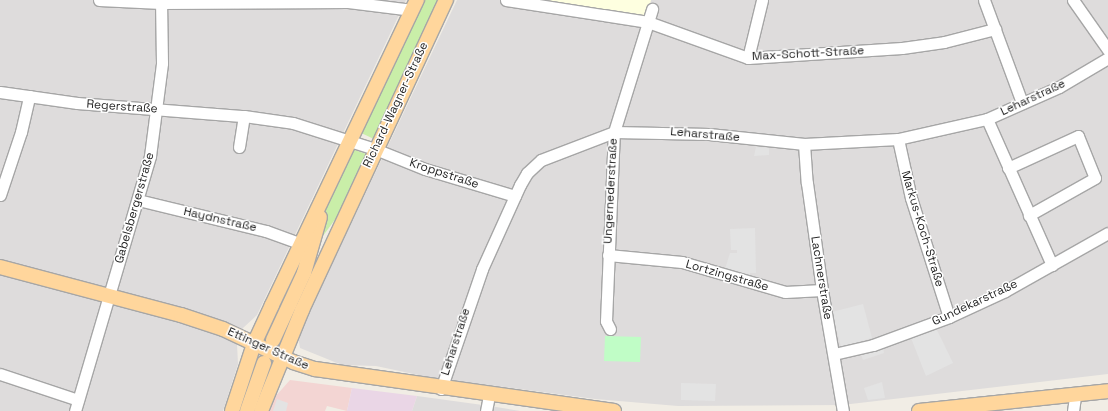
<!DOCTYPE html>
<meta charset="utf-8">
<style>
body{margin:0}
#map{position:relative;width:1108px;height:411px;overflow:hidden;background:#f1ede5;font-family:"Space Grotesk",sans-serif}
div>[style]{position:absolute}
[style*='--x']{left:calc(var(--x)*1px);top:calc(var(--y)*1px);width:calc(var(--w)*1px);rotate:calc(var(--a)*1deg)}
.residential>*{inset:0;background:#dedcdc}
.commercial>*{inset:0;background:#f3d5d3}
.industrial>*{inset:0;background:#ead6e6}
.education>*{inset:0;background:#feffe0}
.grass>*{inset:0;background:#c9eea8}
.park>*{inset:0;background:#c0fdc6}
.parking>*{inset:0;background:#e3e3e3}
.roads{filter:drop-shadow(1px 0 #a6a6a6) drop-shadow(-1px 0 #a6a6a6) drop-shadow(0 1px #a6a6a6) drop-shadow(0 -1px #a6a6a6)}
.minor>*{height:11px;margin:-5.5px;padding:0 5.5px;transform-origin:5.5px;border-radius:5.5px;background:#fff}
.major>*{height:14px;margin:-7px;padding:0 7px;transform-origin:7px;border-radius:7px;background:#ffd69c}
span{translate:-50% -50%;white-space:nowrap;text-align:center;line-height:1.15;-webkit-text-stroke:3px #fff;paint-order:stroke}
.street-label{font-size:12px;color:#1f1f1f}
</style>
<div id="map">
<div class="residential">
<i style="clip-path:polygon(0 0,406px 0,257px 315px,243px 328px,237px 344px,238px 364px,223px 411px,0 411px)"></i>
<i style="clip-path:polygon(457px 0,1108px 0,1108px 374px,842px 405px,678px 406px,595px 399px,428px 377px,376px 366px,342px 365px,300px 348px,298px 336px)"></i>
<i style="clip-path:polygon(417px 396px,490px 406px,520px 411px,412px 411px)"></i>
</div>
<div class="commercial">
<i style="clip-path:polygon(290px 380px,352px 388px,347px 411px,327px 406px,325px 411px,270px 411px,274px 398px)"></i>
</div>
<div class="industrial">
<i style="clip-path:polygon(352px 388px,417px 396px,412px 411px,347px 411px)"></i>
</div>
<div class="education">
<i style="clip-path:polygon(542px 0,651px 0,647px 17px)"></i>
</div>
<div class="grass">
<i style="clip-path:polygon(421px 0,442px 0,376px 140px,357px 131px)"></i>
<i style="clip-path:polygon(352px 149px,369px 155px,342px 210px,320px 240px,325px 210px)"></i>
</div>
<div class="park">
<i style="clip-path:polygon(605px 336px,641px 337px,640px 362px,604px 361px)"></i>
</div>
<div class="parking">
<i style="clip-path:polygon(756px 147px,769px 148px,769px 155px,754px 156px)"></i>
<i style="clip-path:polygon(755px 228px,756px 273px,750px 273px,750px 278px,725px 269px,730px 253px,737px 253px,737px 250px,731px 250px,730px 229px)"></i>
<i style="clip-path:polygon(863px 304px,872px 338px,841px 347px,832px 312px)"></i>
<i style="clip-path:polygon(936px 328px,953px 363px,926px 376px,911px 338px)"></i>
<i style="clip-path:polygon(883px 348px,884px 353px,863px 360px,861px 354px)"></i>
<i style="clip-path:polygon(882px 382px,885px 398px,868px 400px,864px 388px)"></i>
<i style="clip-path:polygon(681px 383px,716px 384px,715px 401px,681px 400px)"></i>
<i style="clip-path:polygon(277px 399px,288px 403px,286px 411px,273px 411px)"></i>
</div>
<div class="roads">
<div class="minor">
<i style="--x:99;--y:0;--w:62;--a:2.8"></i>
<i style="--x:161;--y:3;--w:187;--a:-0.3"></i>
<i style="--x:348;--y:2;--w:65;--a:7"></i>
<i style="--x:506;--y:0;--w:144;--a:8.8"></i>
<i style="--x:648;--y:22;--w:106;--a:19.8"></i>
<i style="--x:748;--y:58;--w:154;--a:-3.7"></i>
<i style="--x:902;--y:48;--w:42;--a:-8.1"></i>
<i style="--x:944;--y:42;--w:53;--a:-14.3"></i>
<i style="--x:984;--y:0;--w:110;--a:69.7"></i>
<i style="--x:1073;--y:0;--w:61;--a:55"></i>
<i style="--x:748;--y:58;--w:60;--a:-76.4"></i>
<i style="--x:0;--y:92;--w:78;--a:8.1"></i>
<i style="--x:77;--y:103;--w:168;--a:4.5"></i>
<i style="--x:244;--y:116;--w:49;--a:8.1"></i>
<i style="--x:293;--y:123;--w:86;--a:17.6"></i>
<i style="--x:375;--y:149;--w:54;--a:21.8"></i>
<i style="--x:425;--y:169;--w:94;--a:16.7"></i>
<i style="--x:987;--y:119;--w:160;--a:66"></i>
<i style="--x:898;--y:139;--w:60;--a:77.6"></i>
<i style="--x:911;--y:198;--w:125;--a:72.3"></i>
<i style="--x:804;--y:144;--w:39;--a:86"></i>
<i style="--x:807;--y:183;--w:108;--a:82"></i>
<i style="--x:822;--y:290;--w:123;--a:80.2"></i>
<i style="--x:239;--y:147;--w:31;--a:-81"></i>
<i style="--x:1008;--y:168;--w:77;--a:-24.6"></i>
<i style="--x:1078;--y:136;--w:45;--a:68"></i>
<i style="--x:1095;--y:178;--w:76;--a:150.7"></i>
<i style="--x:0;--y:195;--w:66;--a:-71.6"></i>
<i style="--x:21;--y:132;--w:37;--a:-77"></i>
<i style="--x:138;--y:200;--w:132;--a:13.6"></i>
<i style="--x:266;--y:231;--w:37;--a:20"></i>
<i style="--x:608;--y:255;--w:74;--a:5.4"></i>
<i style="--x:682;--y:262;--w:107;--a:16.2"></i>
<i style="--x:785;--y:292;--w:37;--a:-3"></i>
<i style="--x:610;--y:329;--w:9;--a:-117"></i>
<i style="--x:606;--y:321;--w:189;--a:-87.6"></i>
<i style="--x:614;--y:132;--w:129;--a:-72.8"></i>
<i style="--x:834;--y:354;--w:40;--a:-13"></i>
<i style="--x:873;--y:345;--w:81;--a:-20.2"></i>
<i style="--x:949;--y:317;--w:62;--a:-24.9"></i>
<i style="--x:1005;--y:291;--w:118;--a:-29.4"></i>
<i style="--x:0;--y:374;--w:82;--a:18.4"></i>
<i style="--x:441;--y:389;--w:127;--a:-71.1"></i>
<i style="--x:482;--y:269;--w:92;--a:-65.7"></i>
<i style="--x:520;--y:185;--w:14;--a:-60"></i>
<i style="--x:527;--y:173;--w:19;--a:-43"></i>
<i style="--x:541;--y:160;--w:78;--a:-21"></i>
<i style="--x:614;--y:132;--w:95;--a:1.2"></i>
<i style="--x:709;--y:134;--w:96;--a:6"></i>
<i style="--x:804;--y:144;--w:94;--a:-3"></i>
<i style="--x:898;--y:139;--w:91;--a:-12.7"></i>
<i style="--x:987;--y:119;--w:79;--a:-24"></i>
<i style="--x:1059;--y:87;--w:57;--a:-30.6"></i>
<i style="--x:75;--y:411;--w:266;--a:-73.6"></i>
<i style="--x:150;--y:156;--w:94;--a:-82.6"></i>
<i style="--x:162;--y:63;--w:63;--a:-90.9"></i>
<i style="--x:486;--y:411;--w:16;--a:-79"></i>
<i style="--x:1073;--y:411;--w:15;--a:-82"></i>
</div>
<div class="major">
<i style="--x:0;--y:267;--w:187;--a:14.9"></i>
<i style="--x:181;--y:315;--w:44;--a:18.4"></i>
<i style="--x:223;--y:329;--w:77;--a:25.2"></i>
<i style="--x:293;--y:362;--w:23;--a:18"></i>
<i style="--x:315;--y:369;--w:302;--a:8"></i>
<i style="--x:273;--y:340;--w:74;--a:-65.2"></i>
<i style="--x:304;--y:273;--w:58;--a:-74.1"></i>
<i style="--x:232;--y:411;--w:71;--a:-71.8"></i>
<i style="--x:254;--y:344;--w:43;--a:-65.2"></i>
<i style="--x:272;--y:305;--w:338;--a:-64.6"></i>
<i style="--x:247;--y:411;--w:51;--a:-70.5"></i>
<i style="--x:261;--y:411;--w:109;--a:-67.9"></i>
<i style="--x:302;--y:310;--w:342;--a:-65.1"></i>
<i style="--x:919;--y:411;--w:190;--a:-6"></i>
</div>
</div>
<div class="street-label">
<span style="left:808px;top:54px;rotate:-3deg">Max-Schott-Straße</span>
<span style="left:1033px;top:98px;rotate:-25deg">Leharstraße</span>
<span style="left:396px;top:105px;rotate:-65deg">Richard-Wagner-Straße</span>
<span style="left:122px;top:107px;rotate:4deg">Regerstraße</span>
<span style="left:705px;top:135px;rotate:5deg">Leharstraße</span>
<span style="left:444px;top:174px;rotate:18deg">Kroppstraße</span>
<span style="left:611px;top:191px;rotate:-87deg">Ungernederstraße</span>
<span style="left:135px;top:208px;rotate:-74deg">Gabelsbergerstraße</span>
<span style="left:220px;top:220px;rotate:13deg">Haydnstraße</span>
<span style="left:922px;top:229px;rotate:73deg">Markus-Koch-Straße</span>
<span style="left:727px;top:276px;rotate:16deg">Lortzingstraße</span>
<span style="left:821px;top:278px;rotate:81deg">Lachnerstraße</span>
<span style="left:975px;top:303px;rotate:-25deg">Gundekarstraße</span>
<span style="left:456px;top:342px;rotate:-72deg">Leharstraße</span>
<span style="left:268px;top:349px;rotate:24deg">Ettinger Straße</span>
</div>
</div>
